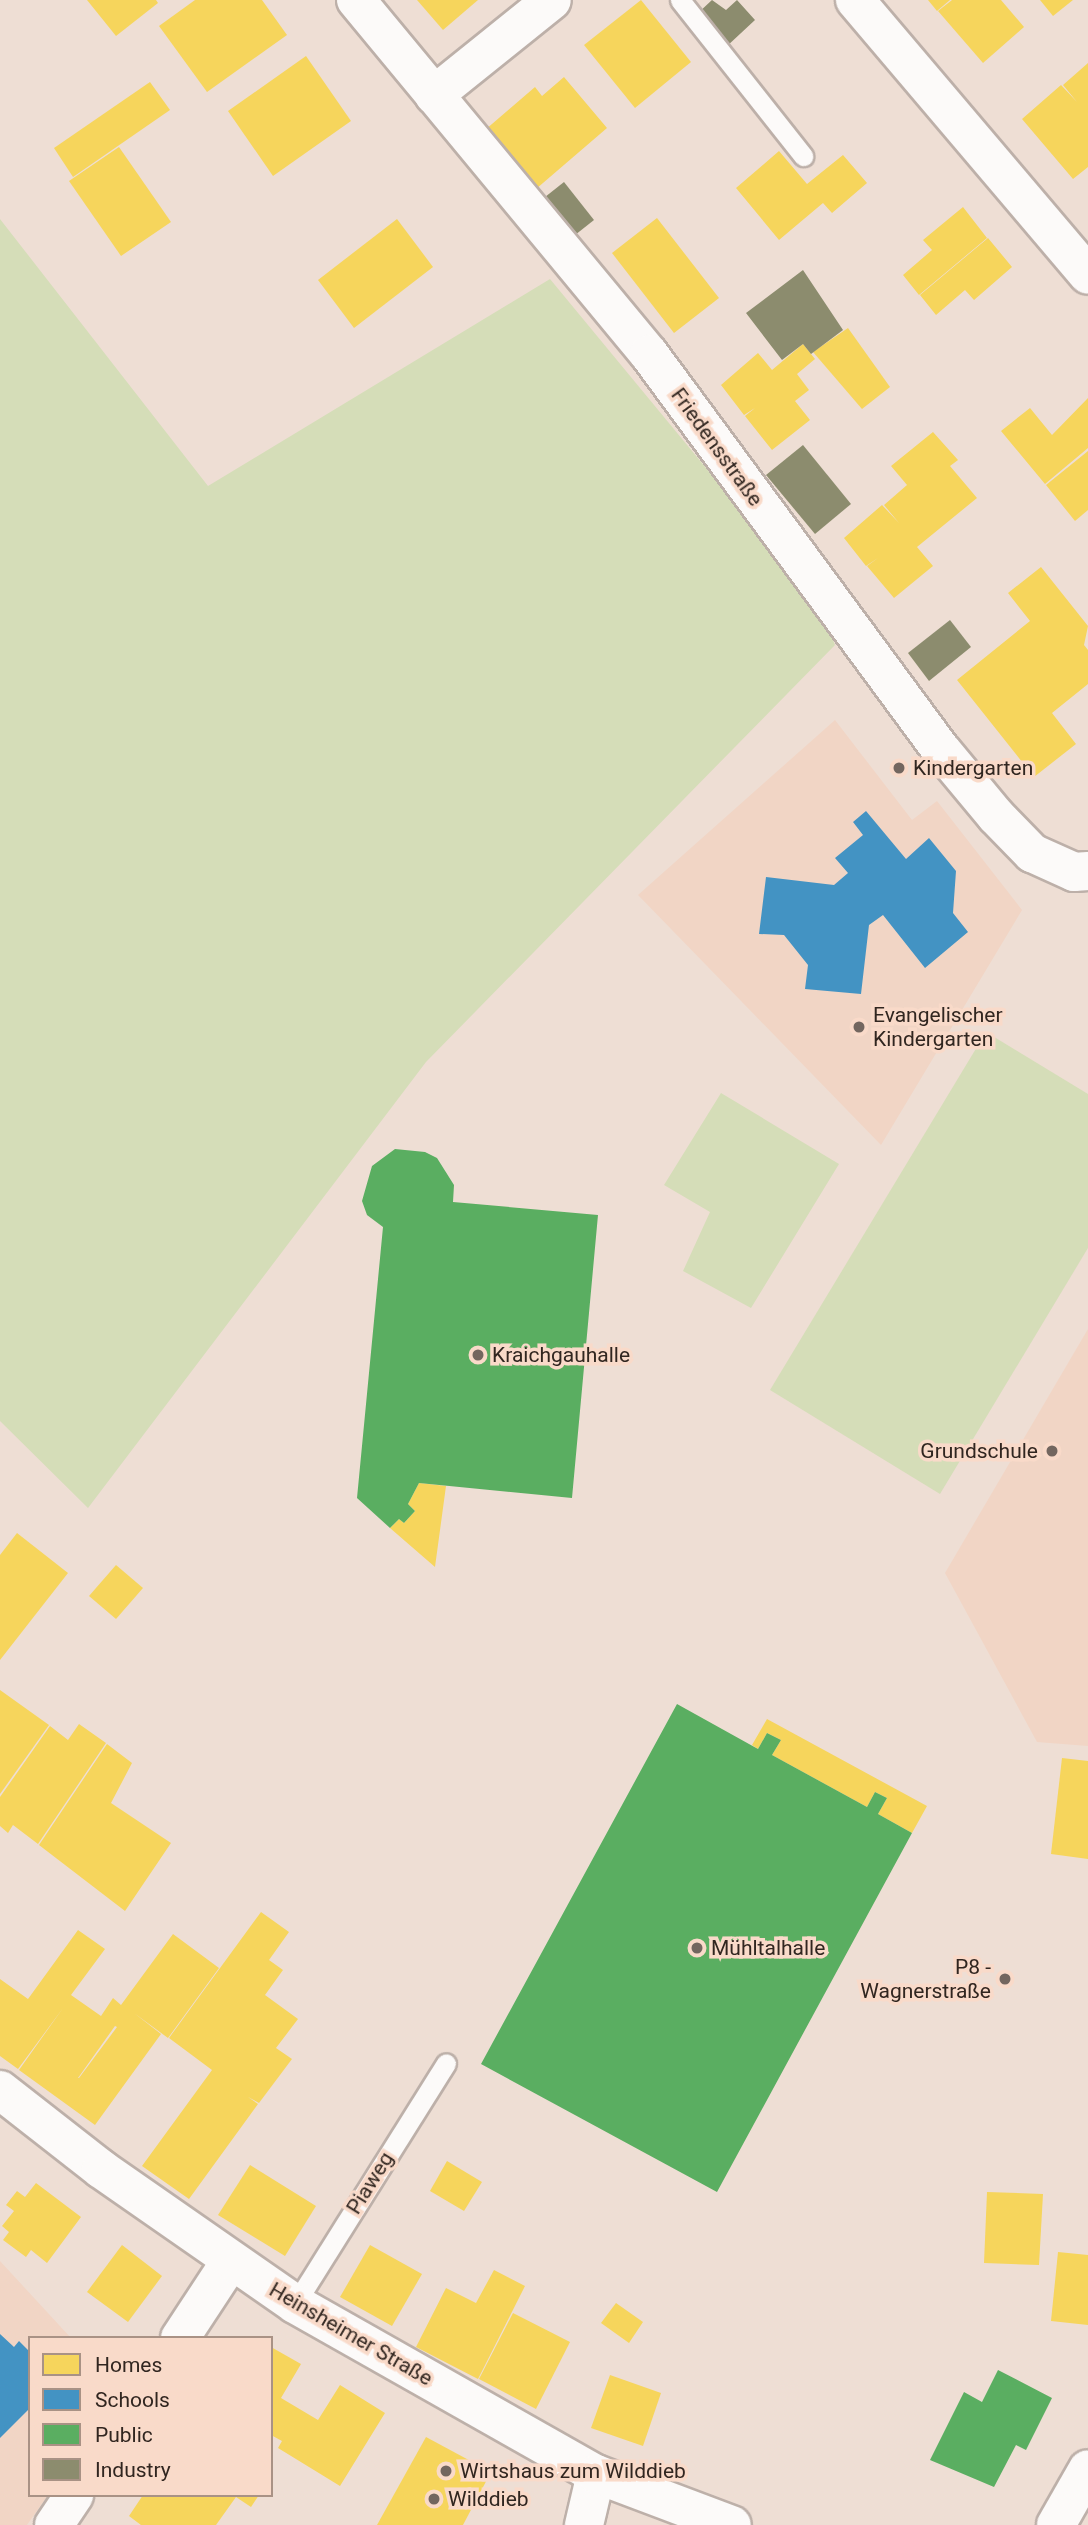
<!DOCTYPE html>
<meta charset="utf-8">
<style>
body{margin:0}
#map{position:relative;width:1088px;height:2525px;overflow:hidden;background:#eeded4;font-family:Roboto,sans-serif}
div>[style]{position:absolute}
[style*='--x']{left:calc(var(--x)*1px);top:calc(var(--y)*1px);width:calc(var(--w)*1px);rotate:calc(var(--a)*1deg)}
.built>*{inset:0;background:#f1d5c5}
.green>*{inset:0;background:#d5ddb8}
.homes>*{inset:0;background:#f6d55c}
.schools>*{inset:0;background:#4393c3}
.public>*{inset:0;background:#5aae61}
.industry>*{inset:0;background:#8c8c6e}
.roads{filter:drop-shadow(2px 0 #bdb0a9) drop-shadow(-2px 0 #bdb0a9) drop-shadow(0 2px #bdb0a9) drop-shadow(0 -2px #bdb0a9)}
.service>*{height:19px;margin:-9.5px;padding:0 9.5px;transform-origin:9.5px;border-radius:9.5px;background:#fcfaf9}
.minor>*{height:38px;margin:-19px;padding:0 19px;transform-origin:19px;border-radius:19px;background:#fcfaf9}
.tertiary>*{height:38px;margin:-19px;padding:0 19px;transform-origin:19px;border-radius:19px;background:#fcfaf9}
.dots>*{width:19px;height:19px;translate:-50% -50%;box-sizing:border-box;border:4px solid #f9dac9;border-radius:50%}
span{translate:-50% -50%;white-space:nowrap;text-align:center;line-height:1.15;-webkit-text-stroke:7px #f9dac9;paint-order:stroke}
.street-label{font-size:21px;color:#312620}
.poi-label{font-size:21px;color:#312620}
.left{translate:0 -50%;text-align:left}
.right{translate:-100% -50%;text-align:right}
.legend{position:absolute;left:28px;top:2336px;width:245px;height:161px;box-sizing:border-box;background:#f9dac9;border:2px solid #a99285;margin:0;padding:9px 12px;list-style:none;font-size:21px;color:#312620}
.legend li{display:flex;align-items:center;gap:14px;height:35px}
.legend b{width:35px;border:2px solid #a99285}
</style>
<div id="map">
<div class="built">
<i style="clip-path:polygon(835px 720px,912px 820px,937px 801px,1022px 910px,881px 1145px,638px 895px)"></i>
<i style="clip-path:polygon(1088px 1329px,1088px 1746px,1037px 1742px,945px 1573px)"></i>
<i style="clip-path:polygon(0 2261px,71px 2338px,30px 2338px,30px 2495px,48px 2495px,27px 2525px,0 2525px)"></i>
</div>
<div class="green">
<i style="clip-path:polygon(0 219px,208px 486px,550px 279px,820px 606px,835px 645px,426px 1062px,88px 1508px,0 1421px)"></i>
<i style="clip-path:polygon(986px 1032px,1088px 1094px,1088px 1248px,940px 1494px,770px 1390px)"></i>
<i style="clip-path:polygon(721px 1093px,839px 1164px,751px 1308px,683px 1271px,710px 1212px,664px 1185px)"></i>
</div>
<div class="homes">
<i style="clip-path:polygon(87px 0,156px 0,158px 3px,116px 36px)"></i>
<i style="clip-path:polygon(195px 0,262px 0,287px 35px,207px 92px,159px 26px)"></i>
<i style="clip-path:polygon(417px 0,478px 0,443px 30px)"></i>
<i style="clip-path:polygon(641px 0,691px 62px,635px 108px,584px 45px)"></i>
<i style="clip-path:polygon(928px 0,950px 0,937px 11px)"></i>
<i style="clip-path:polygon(952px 0,1001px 0,1024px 27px,983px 63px,938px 11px)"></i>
<i style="clip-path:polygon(1040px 0,1073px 0,1053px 16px)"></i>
<i style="clip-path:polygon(306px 56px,351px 121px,273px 176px,228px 111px)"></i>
<i style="clip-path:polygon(1088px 63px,1088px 167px,1073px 179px,1022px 119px,1061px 85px,1077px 102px,1063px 85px)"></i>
<i style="clip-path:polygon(564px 77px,607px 128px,536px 189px,485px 130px,535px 87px,542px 96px)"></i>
<i style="clip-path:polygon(150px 82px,170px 110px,73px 177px,54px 148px)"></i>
<i style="clip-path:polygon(119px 147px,171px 222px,121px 256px,69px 181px)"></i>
<i style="clip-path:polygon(779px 151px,807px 184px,843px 155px,867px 183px,832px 213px,823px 203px,779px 240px,736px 188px)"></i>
<i style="clip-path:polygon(963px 207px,987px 238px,919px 295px,903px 275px,932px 250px,923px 240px)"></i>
<i style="clip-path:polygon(657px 218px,719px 298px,674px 333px,612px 253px)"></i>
<i style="clip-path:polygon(397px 219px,433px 267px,354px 328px,318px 280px)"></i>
<i style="clip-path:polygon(988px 238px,1012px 267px,974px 300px,965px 290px,936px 315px,920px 295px)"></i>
<i style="clip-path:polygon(848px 328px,890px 387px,862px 409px,813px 352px)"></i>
<i style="clip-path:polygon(803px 344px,815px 359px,797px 374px,809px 390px,795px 401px,810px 420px,772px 450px,745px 416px,755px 408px,744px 415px,721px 385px,758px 353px,772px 370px)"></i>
<i style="clip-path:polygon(1088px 398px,1088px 448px,1045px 484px,1001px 431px,1030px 408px,1052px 435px)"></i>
<i style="clip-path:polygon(933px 432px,958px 460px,950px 466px,977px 498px,917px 547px,933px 566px,894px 598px,867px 566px,878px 558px,866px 566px,844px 538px,882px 505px,899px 523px,884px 505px,907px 485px,891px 466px)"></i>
<i style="clip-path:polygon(1088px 451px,1088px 510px,1075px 521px,1046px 485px)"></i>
<i style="clip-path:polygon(1041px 567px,1088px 626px,1084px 645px,1088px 650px,1088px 684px,1052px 713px,1076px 744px,1034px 777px,957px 680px,1030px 621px,1008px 593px)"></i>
<i style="clip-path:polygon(419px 1483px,446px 1486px,435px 1567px,390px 1528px,399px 1519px,404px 1523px,415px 1511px,408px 1504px)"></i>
<i style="clip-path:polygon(17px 1533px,68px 1573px,0 1660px,0 1555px)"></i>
<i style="clip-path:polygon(116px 1565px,143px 1588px,116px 1619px,89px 1596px)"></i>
<i style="clip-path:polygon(0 1690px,49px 1725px,0 1794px)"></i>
<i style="clip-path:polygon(767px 1719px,927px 1806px,912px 1833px,878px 1814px,887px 1798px,875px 1792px,867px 1807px,772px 1755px,781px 1740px,767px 1733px,758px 1749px,752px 1745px)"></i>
<i style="clip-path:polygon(79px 1724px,106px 1743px,38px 1844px,13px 1825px,8px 1833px,0 1826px,0 1797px,50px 1726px,68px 1740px)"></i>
<i style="clip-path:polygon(107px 1744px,132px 1763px,111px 1803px,171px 1843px,125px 1911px,39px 1845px)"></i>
<i style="clip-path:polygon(1062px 1758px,1088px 1761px,1088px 1859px,1051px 1854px)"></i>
<i style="clip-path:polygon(261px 1912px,289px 1932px,269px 1960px,283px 1970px,265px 1995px,298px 2019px,276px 2048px,292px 2059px,259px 2103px,248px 2097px,258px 2104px,189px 2199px,142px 2166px,212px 2070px,169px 2038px)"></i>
<i style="clip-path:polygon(evenodd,78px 1930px,105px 1949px,71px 1995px,101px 2016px,113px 1998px,121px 2005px,173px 1934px,219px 1968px,168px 2038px,134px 2013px,161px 2034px,95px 2125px,19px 2070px,63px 2008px,18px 2069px,0 2056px,0 1979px,28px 1999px,78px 1930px,115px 2026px,117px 2027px,79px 2078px,78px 2078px,115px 2026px)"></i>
<i style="clip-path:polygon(447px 2161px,482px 2182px,464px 2211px,430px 2191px)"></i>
<i style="clip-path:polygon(250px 2165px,316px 2206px,285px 2256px,218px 2215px)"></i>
<i style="clip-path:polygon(36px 2183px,81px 2217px,47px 2263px,31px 2250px,26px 2257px,3px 2240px,9px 2232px,2px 2226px,14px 2211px,6px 2205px,17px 2191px,25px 2197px)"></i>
<i style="clip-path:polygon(987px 2192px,1043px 2194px,1039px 2265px,984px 2263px)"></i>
<i style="clip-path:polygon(122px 2245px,162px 2276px,128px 2322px,87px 2292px)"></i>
<i style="clip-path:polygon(370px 2245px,422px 2274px,392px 2326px,340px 2297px)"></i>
<i style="clip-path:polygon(1058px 2252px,1088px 2255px,1088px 2325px,1051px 2321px)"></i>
<i style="clip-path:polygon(494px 2270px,525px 2286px,478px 2379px,416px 2347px,446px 2288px,476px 2303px)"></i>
<i style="clip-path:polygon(616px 2303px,643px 2322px,629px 2343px,601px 2323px)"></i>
<i style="clip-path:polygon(513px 2313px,570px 2342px,536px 2409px,479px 2379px)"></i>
<i style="clip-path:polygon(271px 2347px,301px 2364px,281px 2398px,318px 2420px,340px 2385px,385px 2413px,340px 2486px,278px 2448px,282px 2441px,271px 2435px)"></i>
<i style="clip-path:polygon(610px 2375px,661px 2393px,643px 2446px,591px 2428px)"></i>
<i style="clip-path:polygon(426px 2437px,491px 2472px,463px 2525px,377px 2525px)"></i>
<i style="clip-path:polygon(143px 2495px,259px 2495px,251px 2507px,236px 2497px,216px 2525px,141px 2525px,129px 2516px)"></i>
</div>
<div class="schools">
<i style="clip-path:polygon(866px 811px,906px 859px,929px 838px,956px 871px,953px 913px,968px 932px,925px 968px,883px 915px,869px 925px,861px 994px,805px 989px,808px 965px,784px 935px,759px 934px,766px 877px,834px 885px,848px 873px,835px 858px,863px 835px,853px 822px)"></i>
<i style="clip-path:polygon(0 2334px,14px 2347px,19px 2341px,30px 2352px,30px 2408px,0 2438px)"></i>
</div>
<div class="public">
<i style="clip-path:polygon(395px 1149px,425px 1152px,437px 1158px,454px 1185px,453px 1202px,598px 1215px,572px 1498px,419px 1483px,408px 1504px,415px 1511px,404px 1523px,399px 1519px,390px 1528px,357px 1498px,383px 1227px,367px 1215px,362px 1201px,372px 1166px)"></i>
<i style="clip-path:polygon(677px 1704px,758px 1749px,767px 1733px,781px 1740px,772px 1755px,867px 1807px,875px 1792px,887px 1798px,878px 1814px,912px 1833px,717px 2192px,481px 2064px)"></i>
<i style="clip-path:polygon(998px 2370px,1052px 2398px,1026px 2450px,1016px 2445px,994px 2487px,930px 2460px,964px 2392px,982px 2402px)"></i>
</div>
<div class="industry">
<i style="clip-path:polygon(712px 0,726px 10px,737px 0,755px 20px,726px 47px,697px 14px)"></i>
<i style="clip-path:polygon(564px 182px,594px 220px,570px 239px,540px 201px)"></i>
<i style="clip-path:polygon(803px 270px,843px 330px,811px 354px,803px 344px,782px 360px,746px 313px)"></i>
<i style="clip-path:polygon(803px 445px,851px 504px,815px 534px,766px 475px)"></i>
<i style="clip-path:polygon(950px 620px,971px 647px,929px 681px,908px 653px)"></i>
</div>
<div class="roads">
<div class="service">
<i style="--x:680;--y:0;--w:199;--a:51.7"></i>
<i style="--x:295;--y:2304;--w:284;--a:-57.9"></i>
</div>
<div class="minor">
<i style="--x:356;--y:0;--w:460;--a:50.4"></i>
<i style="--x:649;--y:354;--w:493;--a:53.6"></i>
<i style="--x:942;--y:751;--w:85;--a:50.3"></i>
<i style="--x:996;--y:816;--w:52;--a:45.8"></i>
<i style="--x:1032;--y:853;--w:46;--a:24.3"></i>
<i style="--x:1074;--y:872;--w:14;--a:-4"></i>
<i style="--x:855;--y:0;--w:360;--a:49.7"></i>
<i style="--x:434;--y:95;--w:151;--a:-38.8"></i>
<i style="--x:180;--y:2338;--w:91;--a:-56.7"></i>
<i style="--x:54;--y:2525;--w:36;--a:-56"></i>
<i style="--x:584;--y:2525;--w:52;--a:-76.8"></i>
<i style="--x:1056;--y:2525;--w:64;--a:-60.3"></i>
</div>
<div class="tertiary">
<i style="--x:0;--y:2090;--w:128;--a:38"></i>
<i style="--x:101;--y:2169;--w:236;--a:34.8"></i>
<i style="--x:295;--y:2304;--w:346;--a:29.5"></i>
<i style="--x:596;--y:2474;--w:145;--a:20.6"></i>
</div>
</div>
<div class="dots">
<i style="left:899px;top:768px;background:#73665f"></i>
<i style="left:859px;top:1027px;background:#73665f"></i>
<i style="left:478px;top:1355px;background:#73665f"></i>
<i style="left:1052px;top:1451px;background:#73665f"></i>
<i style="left:697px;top:1948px;background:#73665f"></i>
<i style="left:1005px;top:1979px;background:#73665f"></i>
<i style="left:446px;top:2471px;background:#73665f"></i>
<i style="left:434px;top:2499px;background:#73665f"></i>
</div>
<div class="street-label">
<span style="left:717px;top:447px;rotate:54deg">Friedensstraße</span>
<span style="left:370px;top:2183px;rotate:-58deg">Piaweg</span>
<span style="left:351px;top:2334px;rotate:30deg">Heinsheimer Straße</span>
</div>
<div class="poi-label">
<span class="left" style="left:913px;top:768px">Kindergarten</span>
<span class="left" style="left:873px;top:1027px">Evangelischer<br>Kindergarten</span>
<span class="left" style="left:492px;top:1355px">Kraichgauhalle</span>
<span class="right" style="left:1038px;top:1451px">Grundschule</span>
<span class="left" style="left:711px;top:1948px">Mühltalhalle</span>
<span class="right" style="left:991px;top:1979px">P8 -<br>Wagnerstraße</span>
<span class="left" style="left:460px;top:2471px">Wirtshaus zum Wilddieb</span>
<span class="left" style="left:448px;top:2499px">Wilddieb</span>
</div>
<ul class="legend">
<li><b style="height:19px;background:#f6d55c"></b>Homes</li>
<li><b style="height:19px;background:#4393c3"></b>Schools</li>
<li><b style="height:19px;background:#5aae61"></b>Public</li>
<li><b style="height:19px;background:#8c8c6e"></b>Industry</li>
</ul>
</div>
